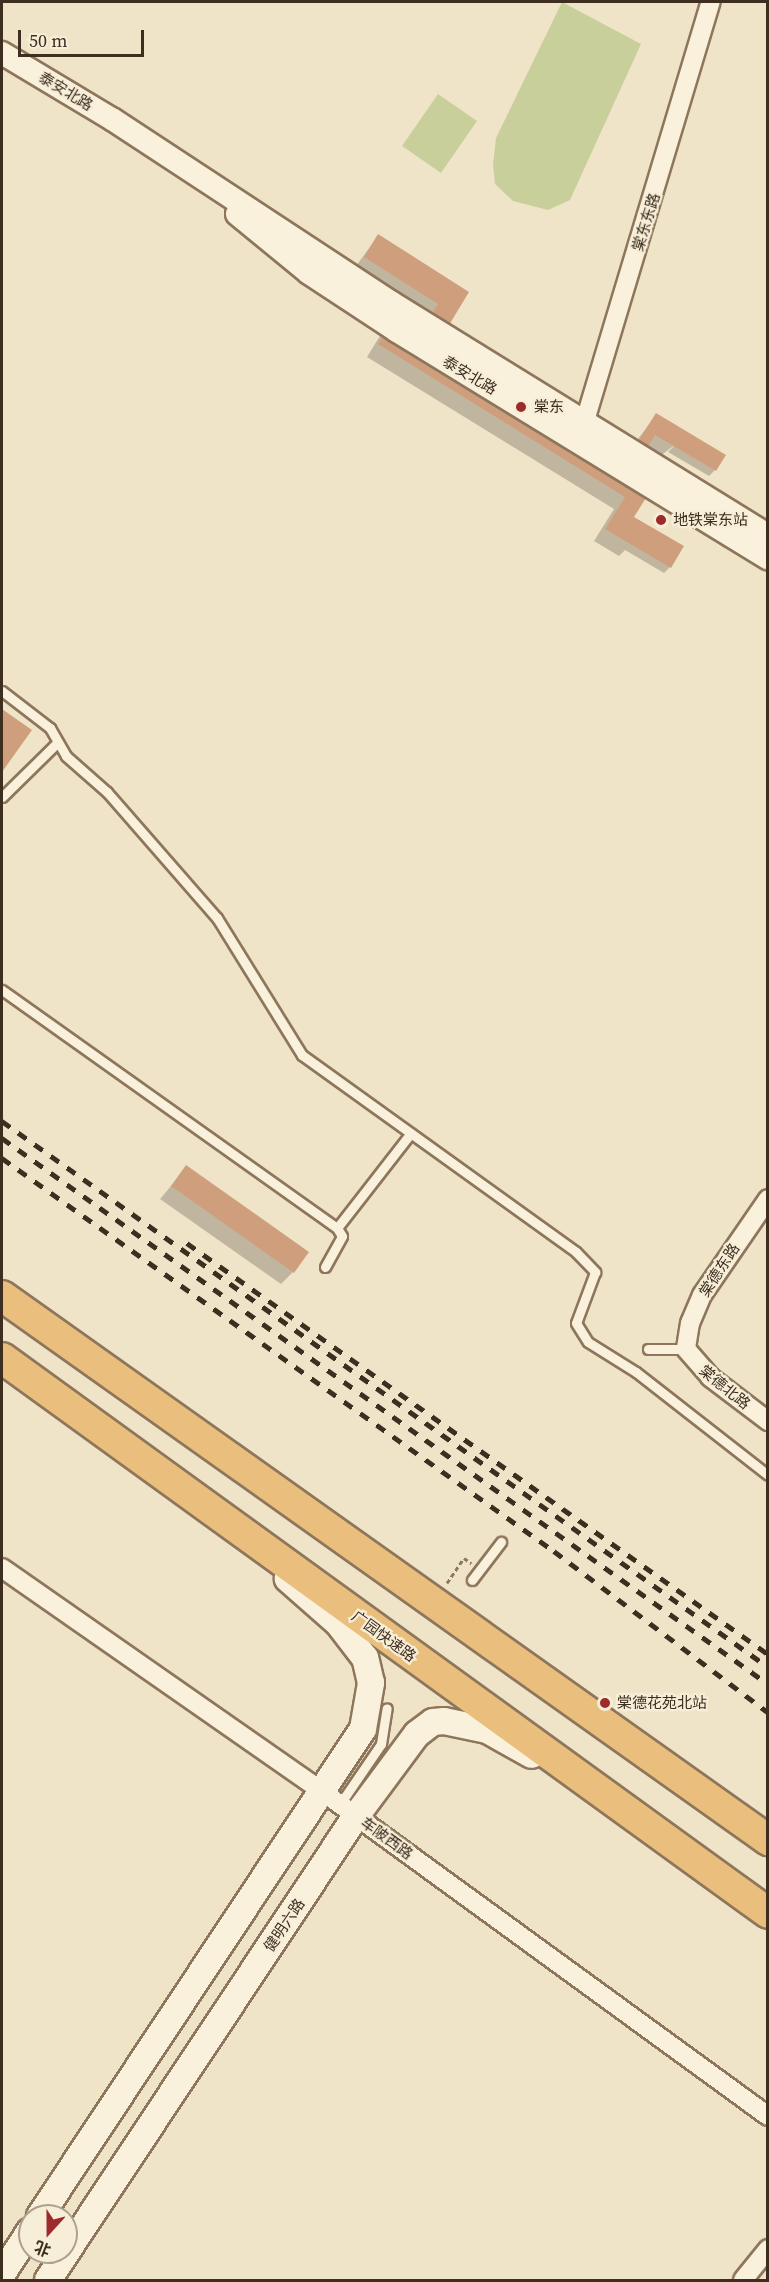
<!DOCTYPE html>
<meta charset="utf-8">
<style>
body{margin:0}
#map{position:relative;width:769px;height:2282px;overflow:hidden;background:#f0e4c8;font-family:"Source Serif 4","Noto Sans SC",serif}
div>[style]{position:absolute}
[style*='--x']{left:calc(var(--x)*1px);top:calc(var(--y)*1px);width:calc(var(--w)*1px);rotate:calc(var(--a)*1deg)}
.green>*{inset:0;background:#c9cf9b}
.shadow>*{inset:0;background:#0003}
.building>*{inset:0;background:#cf9f7d}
.path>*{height:3px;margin-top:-1.5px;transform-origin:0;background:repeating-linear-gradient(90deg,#8d765c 0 4.5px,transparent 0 7.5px)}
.roads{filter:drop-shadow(2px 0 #8d765c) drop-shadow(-2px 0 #8d765c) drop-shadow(0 2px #8d765c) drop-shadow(0 -2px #8d765c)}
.service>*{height:9px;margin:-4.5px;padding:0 4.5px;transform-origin:4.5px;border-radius:4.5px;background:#faf1dc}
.minor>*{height:18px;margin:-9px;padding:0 9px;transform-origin:9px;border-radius:9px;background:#faf1dc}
.tertiary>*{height:22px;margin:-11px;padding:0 11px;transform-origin:11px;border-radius:11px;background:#faf1dc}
.secondary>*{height:26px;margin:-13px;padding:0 13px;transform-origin:13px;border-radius:13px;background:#faf1dc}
.trunk>*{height:30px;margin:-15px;padding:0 15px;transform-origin:15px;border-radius:15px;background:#eabe7c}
.rail>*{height:4.5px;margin-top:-2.25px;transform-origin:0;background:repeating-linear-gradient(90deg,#3d2e20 0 10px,transparent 0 20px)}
.dots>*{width:16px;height:16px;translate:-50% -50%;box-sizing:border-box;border:3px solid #f7eed8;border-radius:50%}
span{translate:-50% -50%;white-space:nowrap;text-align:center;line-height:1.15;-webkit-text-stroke:4.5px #f7eed8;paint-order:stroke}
.street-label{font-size:15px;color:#3d2e20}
.poi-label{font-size:15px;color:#3d2e20}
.left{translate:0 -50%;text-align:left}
.frame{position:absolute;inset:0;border:3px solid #3d2e20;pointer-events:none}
.north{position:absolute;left:18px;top:2204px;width:60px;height:60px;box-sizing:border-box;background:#f7eed8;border:2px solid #ada18e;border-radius:50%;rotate:201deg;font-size:16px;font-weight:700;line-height:24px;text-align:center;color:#3d2e20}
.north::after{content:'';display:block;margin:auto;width:21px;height:27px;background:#9e2a2b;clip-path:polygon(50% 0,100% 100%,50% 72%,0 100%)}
.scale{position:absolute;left:18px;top:30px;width:126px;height:27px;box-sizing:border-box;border:3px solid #3d2e20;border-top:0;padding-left:8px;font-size:18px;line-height:21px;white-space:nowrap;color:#3d2e20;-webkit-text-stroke:4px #f7eed8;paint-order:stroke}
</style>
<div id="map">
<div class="green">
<i style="clip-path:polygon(562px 2px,641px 44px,570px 200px,548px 210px,513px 201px,495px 184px,493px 165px,496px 138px)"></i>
<i style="clip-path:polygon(438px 94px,477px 121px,441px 173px,402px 146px)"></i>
</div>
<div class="shadow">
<i style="clip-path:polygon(378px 236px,467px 292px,441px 335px,629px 451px,656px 415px,715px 470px,709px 476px,668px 452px,676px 444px,659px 457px,632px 518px,670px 567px,664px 573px,625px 550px,619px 556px,594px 541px,614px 509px,367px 357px,389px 321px,396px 292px,356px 266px)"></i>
<i style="clip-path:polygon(2px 710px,29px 730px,2px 769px)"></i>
<i style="clip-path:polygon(187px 1167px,293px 1272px,281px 1284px,160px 1199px)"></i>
</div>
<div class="building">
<i style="clip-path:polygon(378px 234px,469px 292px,443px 335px,632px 451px,656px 413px,726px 455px,716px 471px,655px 435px,641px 457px,663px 471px,634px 517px,684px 546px,671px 568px,605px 529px,625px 497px,378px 344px,400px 307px,426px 323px,438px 304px,364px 257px)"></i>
<i style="clip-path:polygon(2px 709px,32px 730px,2px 772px)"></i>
<i style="clip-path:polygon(186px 1165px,309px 1252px,294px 1273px,171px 1186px)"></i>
</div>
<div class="path">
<i style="--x:447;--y:1583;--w:30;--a:-56"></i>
<i style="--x:464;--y:1558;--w:9;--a:36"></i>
</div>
<div class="roads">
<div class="service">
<i style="--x:2;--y:691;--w:61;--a:37.6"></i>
<i style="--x:50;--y:728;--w:32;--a:60"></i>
<i style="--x:66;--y:756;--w:55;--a:41.3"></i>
<i style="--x:107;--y:792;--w:167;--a:48.9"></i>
<i style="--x:217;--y:918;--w:161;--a:58.2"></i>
<i style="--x:302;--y:1055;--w:337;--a:35.7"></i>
<i style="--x:576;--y:1252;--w:28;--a:46"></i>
<i style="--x:595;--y:1272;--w:54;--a:110.4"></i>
<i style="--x:576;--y:1323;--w:22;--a:58"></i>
<i style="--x:588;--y:1342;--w:57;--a:32"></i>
<i style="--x:636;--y:1372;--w:167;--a:38"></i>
<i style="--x:2;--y:797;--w:78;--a:-44.5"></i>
<i style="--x:2;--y:990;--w:411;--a:35.4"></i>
<i style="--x:325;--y:1267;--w:35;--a:-61"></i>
<i style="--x:342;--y:1236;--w:9;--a:-122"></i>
<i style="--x:337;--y:1228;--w:120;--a:-52.1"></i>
<i style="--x:648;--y:1349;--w:38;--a:0"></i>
<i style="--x:472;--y:1580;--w:48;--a:-52.7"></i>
<i style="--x:340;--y:1804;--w:73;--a:-55.7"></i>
<i style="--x:381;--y:1744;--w:36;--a:-81"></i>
</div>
<div class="minor">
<i style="--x:581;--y:434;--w:451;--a:-73.3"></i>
<i style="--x:768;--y:1199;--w:116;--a:124.5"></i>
<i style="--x:702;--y:1295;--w:30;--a:113"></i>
<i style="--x:690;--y:1323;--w:26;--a:99"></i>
<i style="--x:686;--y:1349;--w:37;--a:49"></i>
<i style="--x:710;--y:1377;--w:73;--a:37.2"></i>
<i style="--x:2;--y:1568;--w:391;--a:34.9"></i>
<i style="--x:323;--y:1792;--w:550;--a:36.06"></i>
<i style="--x:743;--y:2280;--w:40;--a:-51"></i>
</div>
<div class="tertiary">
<i style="--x:2;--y:53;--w:128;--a:31"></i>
<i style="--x:112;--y:119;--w:335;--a:33.3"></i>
<i style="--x:392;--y:303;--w:442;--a:31.7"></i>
<i style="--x:237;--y:214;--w:93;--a:39.3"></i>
<i style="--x:309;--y:273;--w:105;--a:33.4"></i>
<i style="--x:397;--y:331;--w:435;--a:31.5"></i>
</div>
<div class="secondary">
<i style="--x:40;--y:2216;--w:584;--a:-56.45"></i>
<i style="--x:363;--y:1729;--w:47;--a:-80.1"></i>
<i style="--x:371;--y:1683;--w:26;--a:-103"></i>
<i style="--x:365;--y:1658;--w:44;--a:-127.6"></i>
<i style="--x:338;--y:1623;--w:67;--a:-138.7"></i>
<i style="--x:2;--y:2274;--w:51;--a:-56.9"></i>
<i style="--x:48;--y:2280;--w:557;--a:-56.42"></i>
<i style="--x:356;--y:1816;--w:102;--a:-53.4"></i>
<i style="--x:417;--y:1734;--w:20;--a:-37"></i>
<i style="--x:433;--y:1722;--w:11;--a:-5"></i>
<i style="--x:444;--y:1721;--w:44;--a:11.8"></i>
<i style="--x:487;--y:1730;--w:51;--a:29.1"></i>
</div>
<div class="trunk">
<i style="--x:2;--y:1296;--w:940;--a:35.38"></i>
<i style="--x:2;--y:1358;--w:946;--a:35.92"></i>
</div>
</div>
<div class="rail">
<i style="--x:2;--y:1121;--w:941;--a:35.48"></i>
<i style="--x:2;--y:1138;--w:941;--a:35.48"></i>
<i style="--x:2;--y:1158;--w:678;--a:35.45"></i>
<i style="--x:554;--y:1551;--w:268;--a:37"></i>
<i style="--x:187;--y:1243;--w:712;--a:35.28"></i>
</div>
<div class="dots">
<i style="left:521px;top:407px;background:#9e2a2b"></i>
<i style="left:661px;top:520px;background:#9e2a2b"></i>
<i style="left:605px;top:1703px;background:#9e2a2b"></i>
</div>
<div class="street-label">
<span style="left:66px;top:91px;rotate:31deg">泰安北路</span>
<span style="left:646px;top:222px;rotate:-73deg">棠东东路</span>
<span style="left:470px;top:375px;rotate:31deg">泰安北路</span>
<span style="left:719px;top:1270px;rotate:-57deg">棠德东路</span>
<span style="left:725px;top:1387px;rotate:39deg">棠德北路</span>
<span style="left:384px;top:1636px;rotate:36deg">广园快速路</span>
<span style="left:387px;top:1838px;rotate:36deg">车陂西路</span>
<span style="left:284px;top:1925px;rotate:-56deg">健明六路</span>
</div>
<div class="poi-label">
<span class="left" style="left:534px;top:407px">棠东</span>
<span class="left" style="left:673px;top:520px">地铁棠东站</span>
<span class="left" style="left:617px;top:1703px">棠德花苑北站</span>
</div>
<div class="frame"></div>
<div class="north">北</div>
<div class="scale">50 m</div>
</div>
